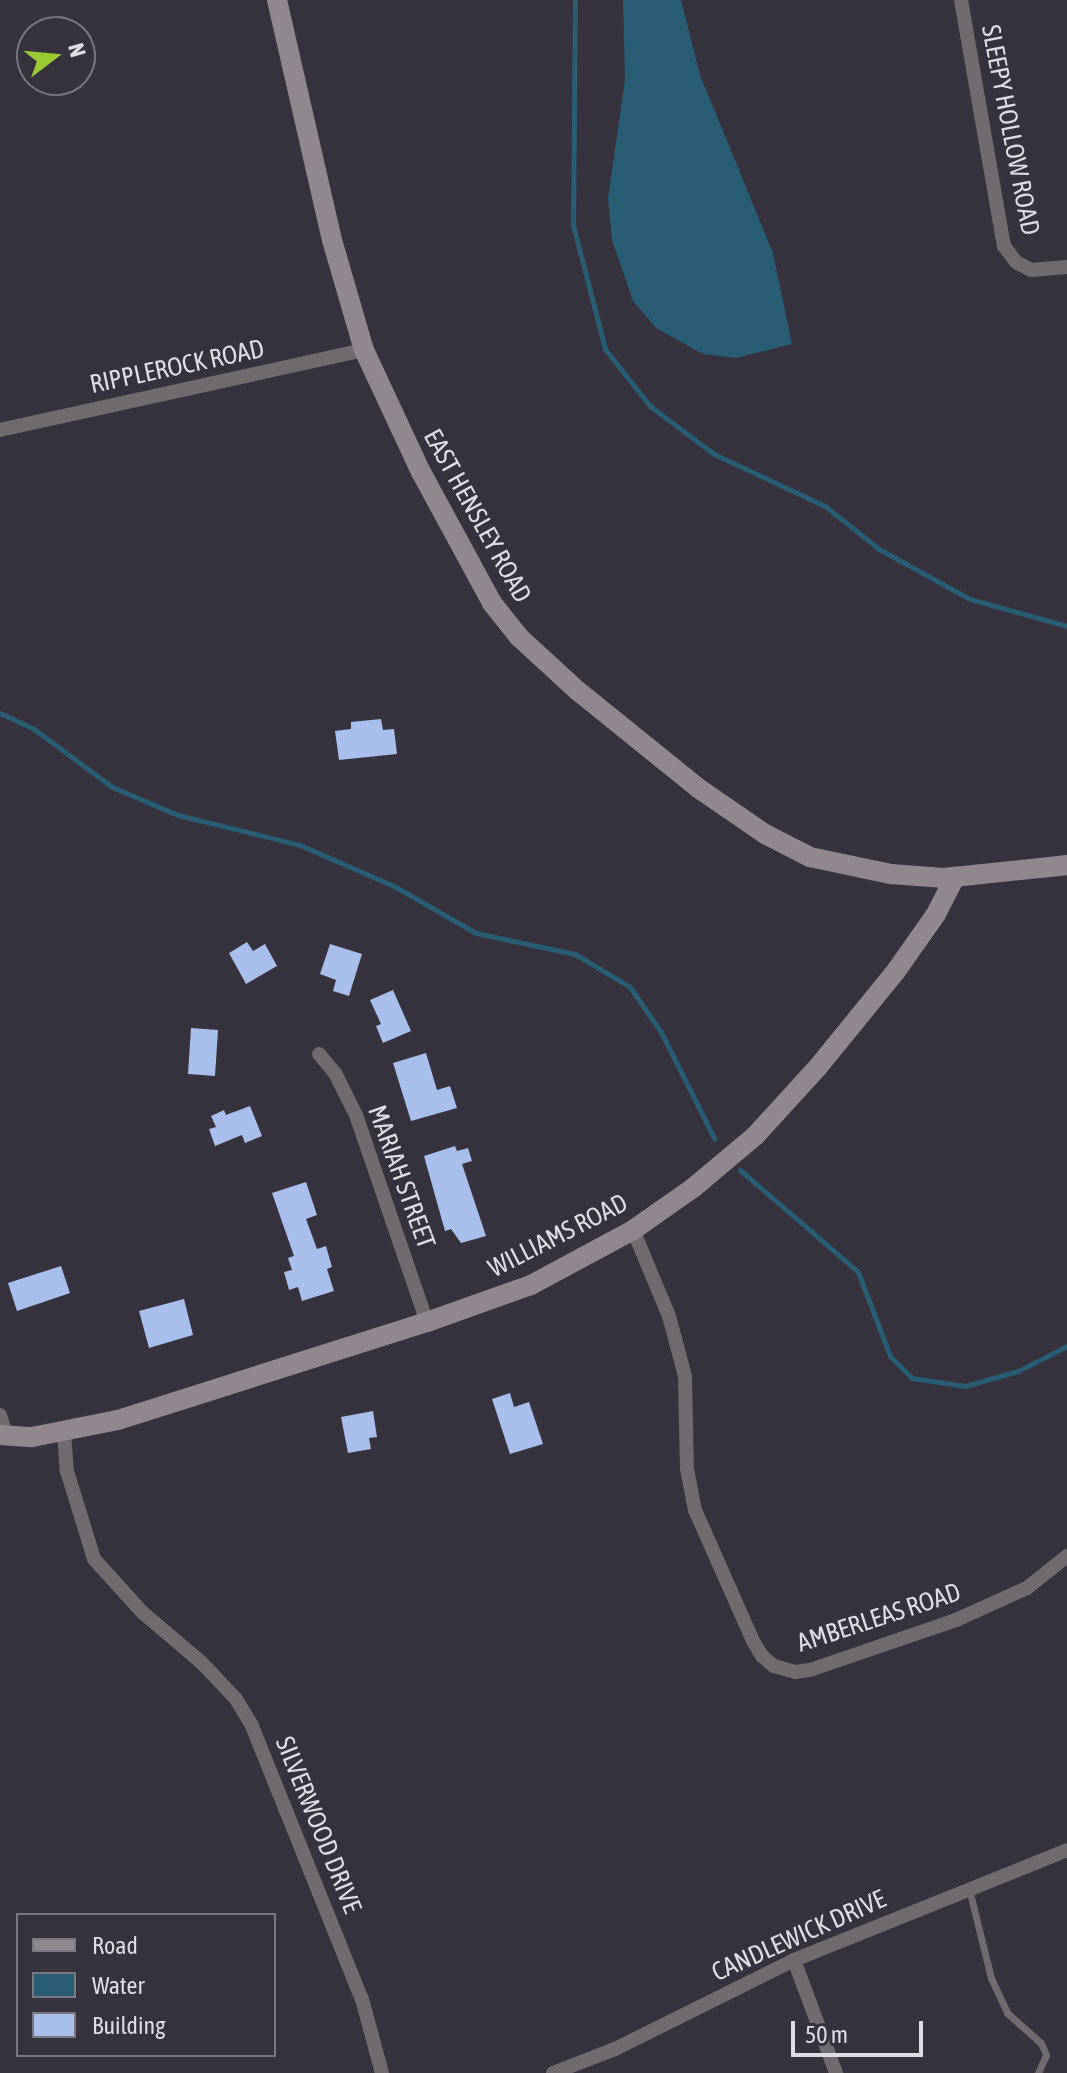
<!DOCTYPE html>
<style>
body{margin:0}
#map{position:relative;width:1067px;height:2073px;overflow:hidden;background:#36333f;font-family:"Asap Condensed",sans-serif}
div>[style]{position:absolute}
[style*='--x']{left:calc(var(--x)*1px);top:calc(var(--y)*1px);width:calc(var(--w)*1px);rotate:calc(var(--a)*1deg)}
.water>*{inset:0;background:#285d74}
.stream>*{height:5px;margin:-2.5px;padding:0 2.5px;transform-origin:2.5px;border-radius:2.5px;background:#285d74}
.building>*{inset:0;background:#a8bfeb}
.lane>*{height:7px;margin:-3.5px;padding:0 3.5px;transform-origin:3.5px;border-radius:3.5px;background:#706b6f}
.street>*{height:14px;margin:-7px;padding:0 7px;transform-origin:7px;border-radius:7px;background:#706b6f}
.secondary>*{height:20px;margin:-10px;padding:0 10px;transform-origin:10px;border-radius:10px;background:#91888f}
span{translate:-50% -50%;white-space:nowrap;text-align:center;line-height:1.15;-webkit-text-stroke:8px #36333f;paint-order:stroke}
.street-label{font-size:26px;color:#dedce4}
.legend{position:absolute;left:16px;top:1913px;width:260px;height:144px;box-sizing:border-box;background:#36333f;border:2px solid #797781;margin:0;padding:10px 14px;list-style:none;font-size:24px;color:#dedce4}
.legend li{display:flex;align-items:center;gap:16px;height:40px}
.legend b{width:40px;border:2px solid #797781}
.north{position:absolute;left:16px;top:16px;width:80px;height:80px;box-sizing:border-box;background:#36333f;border:2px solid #797781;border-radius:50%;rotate:74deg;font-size:22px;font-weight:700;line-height:32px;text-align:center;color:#dedce4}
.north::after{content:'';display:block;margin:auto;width:28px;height:36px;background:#9acb34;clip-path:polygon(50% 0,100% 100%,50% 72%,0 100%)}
.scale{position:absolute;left:791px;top:2021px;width:132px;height:36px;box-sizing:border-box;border:4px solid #dedce4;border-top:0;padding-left:10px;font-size:24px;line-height:28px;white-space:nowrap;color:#dedce4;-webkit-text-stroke:6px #36333f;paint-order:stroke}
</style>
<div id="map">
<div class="water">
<i style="clip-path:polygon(623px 0,681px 0,700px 75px,773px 253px,792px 344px,736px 358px,703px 354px,656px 328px,633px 301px,612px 240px,608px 198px,625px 80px)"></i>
</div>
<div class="stream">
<i style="--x:575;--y:0;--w:225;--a:90.5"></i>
<i style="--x:573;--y:225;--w:128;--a:75.5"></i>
<i style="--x:605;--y:349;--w:73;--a:51.7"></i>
<i style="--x:650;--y:406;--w:80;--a:36.9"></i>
<i style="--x:714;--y:454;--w:123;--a:25.1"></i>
<i style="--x:825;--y:506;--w:69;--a:38.5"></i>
<i style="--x:879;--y:549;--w:104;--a:28.8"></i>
<i style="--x:970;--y:599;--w:101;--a:15.6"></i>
<i style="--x:0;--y:713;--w:38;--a:25"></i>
<i style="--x:34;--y:729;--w:97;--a:36.6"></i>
<i style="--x:112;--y:787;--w:72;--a:23"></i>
<i style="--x:178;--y:815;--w:126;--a:13.8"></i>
<i style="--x:300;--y:845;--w:103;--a:23.6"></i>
<i style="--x:394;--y:886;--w:95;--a:29.8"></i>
<i style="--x:476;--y:933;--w:101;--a:12"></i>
<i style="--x:575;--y:954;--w:64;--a:31"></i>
<i style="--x:630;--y:987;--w:55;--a:55.4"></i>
<i style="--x:661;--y:1032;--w:119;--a:63.4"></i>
<i style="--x:740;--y:1170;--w:156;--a:40.8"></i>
<i style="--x:858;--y:1272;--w:90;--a:69.1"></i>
<i style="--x:890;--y:1356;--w:31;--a:45"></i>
<i style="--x:912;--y:1378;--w:54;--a:8.6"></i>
<i style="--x:965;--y:1386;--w:55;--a:-15.8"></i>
<i style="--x:1018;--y:1371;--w:55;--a:-27"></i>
</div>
<div class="building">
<i style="clip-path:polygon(381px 719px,383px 730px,394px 729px,397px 754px,339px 760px,335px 731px,351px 729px,351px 722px)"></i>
<i style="clip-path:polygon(247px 942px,253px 951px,265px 944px,277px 966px,246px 984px,229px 953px)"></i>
<i style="clip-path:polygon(330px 944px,362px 954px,349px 996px,333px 991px,336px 980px,320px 974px)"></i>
<i style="clip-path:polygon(393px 990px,411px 1031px,383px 1043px,376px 1026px,381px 1024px,370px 1000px)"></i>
<i style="clip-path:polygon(191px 1028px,218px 1030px,215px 1076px,188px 1074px)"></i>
<i style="clip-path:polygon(426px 1053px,437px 1090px,450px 1086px,457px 1108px,411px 1121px,393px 1063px)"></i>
<i style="clip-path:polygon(250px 1106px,262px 1136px,245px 1143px,242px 1135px,215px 1146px,209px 1129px,216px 1127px,211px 1116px,224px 1110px,226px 1115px)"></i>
<i style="clip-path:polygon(455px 1146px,457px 1151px,468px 1148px,472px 1161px,462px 1164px,486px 1236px,461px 1243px,451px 1229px,445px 1231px,424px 1156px)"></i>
<i style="clip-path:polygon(306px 1182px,317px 1215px,306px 1219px,317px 1249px,326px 1246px,332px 1267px,327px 1269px,334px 1291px,302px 1301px,298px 1287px,289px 1290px,284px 1272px,292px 1270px,288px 1258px,294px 1256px,272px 1193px)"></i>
<i style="clip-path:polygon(61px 1266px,70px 1293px,17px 1311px,8px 1283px)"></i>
<i style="clip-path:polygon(184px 1299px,193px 1335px,149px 1348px,139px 1311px)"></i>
<i style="clip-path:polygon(510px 1393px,514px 1407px,529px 1402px,543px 1444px,510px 1454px,492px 1399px)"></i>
<i style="clip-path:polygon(373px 1411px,377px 1437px,369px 1438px,371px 1449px,348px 1453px,341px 1417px)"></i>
</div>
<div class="lane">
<i style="--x:969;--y:1889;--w:92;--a:76.1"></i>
<i style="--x:991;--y:1978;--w:38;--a:65"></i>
<i style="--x:1007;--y:2013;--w:45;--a:41.4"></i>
<i style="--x:1041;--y:2043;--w:13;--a:67"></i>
<i style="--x:1046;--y:2055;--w:20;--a:114"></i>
</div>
<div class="street">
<i style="--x:961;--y:0;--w:250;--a:80.1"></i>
<i style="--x:1004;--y:246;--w:20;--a:53"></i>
<i style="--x:1016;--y:262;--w:17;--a:28"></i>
<i style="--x:1031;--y:270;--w:36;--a:-5"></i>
<i style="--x:0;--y:430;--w:373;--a:-12.4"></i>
<i style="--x:319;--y:1054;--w:25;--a:50"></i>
<i style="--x:335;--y:1073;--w:47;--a:63.4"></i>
<i style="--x:356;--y:1115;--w:219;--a:71.1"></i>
<i style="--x:633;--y:1230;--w:93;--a:67.3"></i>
<i style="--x:669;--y:1316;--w:62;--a:75.1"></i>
<i style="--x:685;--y:1376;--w:93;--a:88.8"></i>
<i style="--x:687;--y:1469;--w:42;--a:79"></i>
<i style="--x:695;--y:1510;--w:143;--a:66.1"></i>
<i style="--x:753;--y:1641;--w:17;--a:59"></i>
<i style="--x:762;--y:1656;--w:16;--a:40"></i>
<i style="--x:774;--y:1666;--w:22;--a:16"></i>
<i style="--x:795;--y:1672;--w:15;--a:-8"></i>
<i style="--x:810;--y:1670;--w:154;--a:-18.9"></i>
<i style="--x:956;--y:1620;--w:78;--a:-24.3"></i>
<i style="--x:1027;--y:1588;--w:51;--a:-38.7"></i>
<i style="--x:0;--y:1415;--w:21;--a:73"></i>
<i style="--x:64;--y:1432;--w:39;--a:86"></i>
<i style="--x:67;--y:1471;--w:92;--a:72.9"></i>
<i style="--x:94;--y:1559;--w:72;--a:47.8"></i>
<i style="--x:142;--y:1612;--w:77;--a:40.3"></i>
<i style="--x:201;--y:1662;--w:51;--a:46.6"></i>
<i style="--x:236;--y:1699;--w:31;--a:59"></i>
<i style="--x:252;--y:1726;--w:294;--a:68.1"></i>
<i style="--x:362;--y:1999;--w:77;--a:74.9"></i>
<i style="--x:794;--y:1960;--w:121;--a:69.6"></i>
<i style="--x:553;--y:2073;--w:66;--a:-21.2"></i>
<i style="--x:615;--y:2049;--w:200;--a:-26.4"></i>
<i style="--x:794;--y:1960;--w:294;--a:-21.9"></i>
</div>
<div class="secondary">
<i style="--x:277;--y:0;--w:246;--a:77.1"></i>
<i style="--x:332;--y:240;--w:115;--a:73.8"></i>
<i style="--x:364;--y:350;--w:135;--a:65"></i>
<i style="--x:421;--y:472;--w:149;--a:61.5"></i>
<i style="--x:492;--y:603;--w:43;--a:51.5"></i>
<i style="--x:519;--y:637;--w:80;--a:42.5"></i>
<i style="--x:578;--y:691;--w:154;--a:38.9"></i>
<i style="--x:698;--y:788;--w:81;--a:34.5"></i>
<i style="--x:765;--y:834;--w:51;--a:27.1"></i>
<i style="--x:810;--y:857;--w:83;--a:11.9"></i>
<i style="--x:891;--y:874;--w:53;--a:4.3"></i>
<i style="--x:944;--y:878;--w:124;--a:-6"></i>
<i style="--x:0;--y:1435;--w:32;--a:4"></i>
<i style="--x:32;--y:1437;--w:88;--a:-11.2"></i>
<i style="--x:118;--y:1420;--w:324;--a:-17.6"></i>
<i style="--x:427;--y:1322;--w:110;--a:-19.6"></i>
<i style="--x:531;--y:1285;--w:116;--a:-28.3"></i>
<i style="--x:633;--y:1230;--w:73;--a:-35"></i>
<i style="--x:693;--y:1188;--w:81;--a:-40"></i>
<i style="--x:755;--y:1136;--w:93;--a:-47.6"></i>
<i style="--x:818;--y:1067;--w:124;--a:-50.9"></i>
<i style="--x:896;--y:971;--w:70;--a:-54.9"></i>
<i style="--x:936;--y:914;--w:42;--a:-62.8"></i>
</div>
<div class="street-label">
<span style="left:1010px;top:130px;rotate:79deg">SLEEPY HOLLOW ROAD</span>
<span style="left:177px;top:367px;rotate:-12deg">RIPPLEROCK ROAD</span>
<span style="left:477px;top:516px;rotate:61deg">EAST HENSLEY ROAD</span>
<span style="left:401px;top:1177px;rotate:70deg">MARIAH STREET</span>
<span style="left:558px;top:1236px;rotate:-27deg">WILLIAMS ROAD</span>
<span style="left:879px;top:1618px;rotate:-18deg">AMBERLEAS ROAD</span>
<span style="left:318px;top:1825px;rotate:68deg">SILVERWOOD DRIVE</span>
<span style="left:799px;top:1936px;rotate:-24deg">CANDLEWICK DRIVE</span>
</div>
<ul class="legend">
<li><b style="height:10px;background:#91888f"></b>Road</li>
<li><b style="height:22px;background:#285d74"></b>Water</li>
<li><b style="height:22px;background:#a8bfeb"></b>Building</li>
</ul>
<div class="north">N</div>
<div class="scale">50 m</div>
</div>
